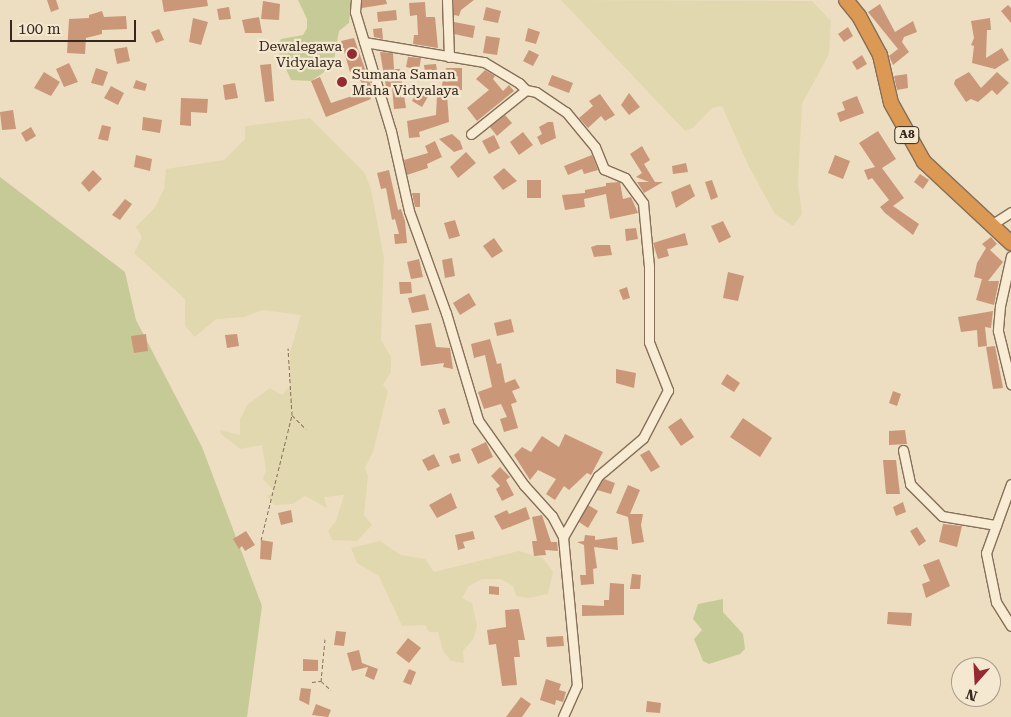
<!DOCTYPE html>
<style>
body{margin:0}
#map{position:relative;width:1011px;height:717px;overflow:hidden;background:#eddec1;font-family:"Roboto Serif",serif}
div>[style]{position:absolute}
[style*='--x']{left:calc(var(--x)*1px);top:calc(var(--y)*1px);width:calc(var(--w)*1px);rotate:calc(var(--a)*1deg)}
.farmland>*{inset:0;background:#e2d8af}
.green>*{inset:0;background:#c6ca96}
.building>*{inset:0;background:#ca9778}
.path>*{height:1px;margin-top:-0.5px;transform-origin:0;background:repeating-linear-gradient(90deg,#866f59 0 4px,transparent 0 6.5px)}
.roads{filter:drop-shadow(1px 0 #866f59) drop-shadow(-1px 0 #866f59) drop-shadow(0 1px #866f59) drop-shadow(0 -1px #866f59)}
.minor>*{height:9px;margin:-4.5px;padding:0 4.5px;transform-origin:4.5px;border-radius:4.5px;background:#f8ecd4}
.highway>*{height:14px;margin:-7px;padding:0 7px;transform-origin:7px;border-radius:7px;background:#db9953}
.dots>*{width:14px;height:14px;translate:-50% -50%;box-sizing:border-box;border:2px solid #f4e8d1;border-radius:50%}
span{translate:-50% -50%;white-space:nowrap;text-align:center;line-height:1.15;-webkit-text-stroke:4.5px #f4e8d1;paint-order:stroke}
.shield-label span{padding:1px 4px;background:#f4e8d1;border:1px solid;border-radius:4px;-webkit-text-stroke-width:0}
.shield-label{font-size:12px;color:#36281d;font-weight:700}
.poi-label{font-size:14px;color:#36281d}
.right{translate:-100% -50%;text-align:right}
.left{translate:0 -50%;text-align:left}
.north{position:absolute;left:951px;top:657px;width:50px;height:50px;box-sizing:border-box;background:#f4e8d1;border:1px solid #a89b89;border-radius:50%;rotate:199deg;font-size:14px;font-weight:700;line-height:20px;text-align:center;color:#36281d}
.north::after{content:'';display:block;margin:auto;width:18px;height:22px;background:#932b30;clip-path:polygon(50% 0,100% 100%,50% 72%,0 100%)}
.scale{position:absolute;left:10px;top:20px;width:126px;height:22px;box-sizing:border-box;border:2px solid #36281d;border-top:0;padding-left:6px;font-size:15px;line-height:18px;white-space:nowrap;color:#36281d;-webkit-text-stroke:4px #f4e8d1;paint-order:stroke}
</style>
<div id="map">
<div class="farmland">
<i style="clip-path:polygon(561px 0,812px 1px,831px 21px,829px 54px,802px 104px,798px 183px,802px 214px,793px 226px,775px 214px,749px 167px,722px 106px,712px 108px,693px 128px,685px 131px)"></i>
<i style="clip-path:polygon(310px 118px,364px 172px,371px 189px,384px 258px,381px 340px,391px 357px,391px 372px,383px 385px,388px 391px,373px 452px,365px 468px,368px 476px,364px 515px,372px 525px,357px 541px,332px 540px,328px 531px,336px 521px,344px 495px,324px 497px,327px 508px,305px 496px,293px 504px,274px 505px,267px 496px,274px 491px,263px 479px,266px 470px,262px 445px,240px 449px,221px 434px,220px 430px,240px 435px,240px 419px,248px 404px,270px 388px,282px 395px,290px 386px,290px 352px,301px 315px,263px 310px,244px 317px,216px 319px,195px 337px,185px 326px,185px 299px,134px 253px,142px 237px,136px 227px,156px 206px,164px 189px,166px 169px,224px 160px,245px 139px,245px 126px)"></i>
<i style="clip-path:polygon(380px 541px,401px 555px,425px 559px,434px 572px,519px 551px,543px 558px,553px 572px,548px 594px,529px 598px,516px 596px,513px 586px,501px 579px,482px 579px,469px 586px,462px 598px,472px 603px,477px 626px,474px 638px,463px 651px,464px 663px,451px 661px,443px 651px,438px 632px,429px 632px,425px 625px,402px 626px,379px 576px,357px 563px,351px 548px)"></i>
</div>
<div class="green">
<i style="clip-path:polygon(298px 0,351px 0,349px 23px,339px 31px,334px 59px,323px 73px,311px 81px,291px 80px,276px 47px,281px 39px,303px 35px,307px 28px,307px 19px)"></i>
<i style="clip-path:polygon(0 177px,125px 272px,136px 320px,202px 447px,262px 606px,247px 717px,0 717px)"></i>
<i style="clip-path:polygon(723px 599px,723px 612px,743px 634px,745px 649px,740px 654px,709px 664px,703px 661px,694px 639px,702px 630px,693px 619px,698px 604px)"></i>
</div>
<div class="building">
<i style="clip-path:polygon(47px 0,56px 0,59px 9px,51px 12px)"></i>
<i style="clip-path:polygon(162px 0,207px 0,208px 6px,164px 12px)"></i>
<i style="clip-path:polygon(362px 0,386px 0,387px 4px,362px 8px)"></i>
<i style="clip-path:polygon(453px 0,474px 0,461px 10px,459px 16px,454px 15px)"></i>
<i style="clip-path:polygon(263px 1px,280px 4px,279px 20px,261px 19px)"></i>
<i style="clip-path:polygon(425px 2px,426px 17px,435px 17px,438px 48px,413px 44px,414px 35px,418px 35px,417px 15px,410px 16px,409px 3px)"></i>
<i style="clip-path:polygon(880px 4px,895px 32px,913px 21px,917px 32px,904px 37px,902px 42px,909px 52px,893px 65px,889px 56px,898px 49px,868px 12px)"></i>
<i style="clip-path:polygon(1008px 5px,1011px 8px,1011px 23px,1001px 11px)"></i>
<i style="clip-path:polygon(229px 7px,231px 19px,219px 20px,217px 9px)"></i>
<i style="clip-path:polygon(486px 7px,501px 11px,498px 23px,483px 20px)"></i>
<i style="clip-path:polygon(396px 10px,397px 20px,378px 22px,377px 12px)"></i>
<i style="clip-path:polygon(102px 11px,104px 17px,126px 16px,127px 29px,102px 30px,102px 34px,86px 38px,85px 54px,67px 53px,69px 19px,89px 18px,89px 15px)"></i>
<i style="clip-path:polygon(259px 17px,262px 33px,245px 33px,242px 20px)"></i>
<i style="clip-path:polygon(193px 18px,208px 22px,201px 45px,189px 42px)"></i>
<i style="clip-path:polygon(990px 18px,991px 30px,987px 30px,986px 58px,1002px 48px,1009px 60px,995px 69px,972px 63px,974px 46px,971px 45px,974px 38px,971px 21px)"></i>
<i style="clip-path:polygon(454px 22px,475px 26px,473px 38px,454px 34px)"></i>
<i style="clip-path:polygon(848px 27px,853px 36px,844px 42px,838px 34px)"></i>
<i style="clip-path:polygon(382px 28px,383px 39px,374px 37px,373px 29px)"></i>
<i style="clip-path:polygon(528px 28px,540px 32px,536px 44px,525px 41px)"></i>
<i style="clip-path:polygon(159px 29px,164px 40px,156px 43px,151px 32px)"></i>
<i style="clip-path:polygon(486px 36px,500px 38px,497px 55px,483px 53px)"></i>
<i style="clip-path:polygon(354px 38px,371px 86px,364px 89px,356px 70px,350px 72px,341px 41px)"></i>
<i style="clip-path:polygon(127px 47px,130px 61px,117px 64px,114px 49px)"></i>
<i style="clip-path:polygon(529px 50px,539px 55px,533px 66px,523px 61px)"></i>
<i style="clip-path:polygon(380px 52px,393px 53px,394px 69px,400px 69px,406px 108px,394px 109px,392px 87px,386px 87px)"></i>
<i style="clip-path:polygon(862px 55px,867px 64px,857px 70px,852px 62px)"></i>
<i style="clip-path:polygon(408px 57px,421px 58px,419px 70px,406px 67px)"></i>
<i style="clip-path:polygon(69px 63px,78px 82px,64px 87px,56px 69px)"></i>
<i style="clip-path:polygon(271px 64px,274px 101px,265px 102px,260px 65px)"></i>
<i style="clip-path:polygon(436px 64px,438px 77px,426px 79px,424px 65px)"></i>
<i style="clip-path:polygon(96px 68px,108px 72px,103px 86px,91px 83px)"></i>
<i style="clip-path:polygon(446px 68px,462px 68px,462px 90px,441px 89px)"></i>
<i style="clip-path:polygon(485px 70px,495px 76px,493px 79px,503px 91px,509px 85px,514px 91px,477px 121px,467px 108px,489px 90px,476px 79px)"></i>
<i style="clip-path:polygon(44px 72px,60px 82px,51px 96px,34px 88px)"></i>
<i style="clip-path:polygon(969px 72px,981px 88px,997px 72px,1009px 83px,997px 95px,992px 90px,978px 102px,971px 99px,966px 102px,954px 84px,955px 80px)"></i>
<i style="clip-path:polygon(907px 74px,908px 88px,897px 90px,894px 76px)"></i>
<i style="clip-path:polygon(552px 75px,573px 83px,569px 93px,548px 85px)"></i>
<i style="clip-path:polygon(320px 77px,331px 103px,367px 91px,371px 99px,326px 117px,311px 81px)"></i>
<i style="clip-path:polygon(136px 80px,147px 84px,145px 91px,133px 88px)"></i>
<i style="clip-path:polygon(235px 83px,238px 98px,225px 100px,223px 85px)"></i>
<i style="clip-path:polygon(111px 86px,124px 93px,118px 105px,104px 98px)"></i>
<i style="clip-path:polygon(419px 89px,429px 95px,422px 107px,412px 101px)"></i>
<i style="clip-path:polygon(629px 93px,640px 107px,629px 115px,621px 105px)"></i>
<i style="clip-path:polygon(600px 94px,615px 115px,605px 121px,601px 116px,588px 128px,579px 118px,593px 106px,589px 101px)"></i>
<i style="clip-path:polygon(437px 95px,447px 95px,449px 122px,419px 132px,420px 137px,409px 138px,407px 121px,436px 115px)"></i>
<i style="clip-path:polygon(857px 96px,864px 113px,840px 122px,837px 113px,845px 110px,842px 102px)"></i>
<i style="clip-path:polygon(181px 98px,208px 99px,207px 113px,191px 112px,191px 126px,180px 125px)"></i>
<i style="clip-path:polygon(13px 110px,16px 129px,2px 130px,0 112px)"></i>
<i style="clip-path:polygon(505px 115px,512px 123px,497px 136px,490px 127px)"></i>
<i style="clip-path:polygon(143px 117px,162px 120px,160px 133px,142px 130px)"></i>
<i style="clip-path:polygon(548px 122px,553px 122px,556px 138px,541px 145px,537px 137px,542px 134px,539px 127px)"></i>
<i style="clip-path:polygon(102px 125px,111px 127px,108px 141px,98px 139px)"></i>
<i style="clip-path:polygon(31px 127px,36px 136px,26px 142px,21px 133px)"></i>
<i style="clip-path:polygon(878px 131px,896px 159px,882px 168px,904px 198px,893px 206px,919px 224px,913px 235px,885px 213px,880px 207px,889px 200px,872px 178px,868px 180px,864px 170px,875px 167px,859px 143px)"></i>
<i style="clip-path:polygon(523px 132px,533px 145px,519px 155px,510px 142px)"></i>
<i style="clip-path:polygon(452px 134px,460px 141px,463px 149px,454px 152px,439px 139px)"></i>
<i style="clip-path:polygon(494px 135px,500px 148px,489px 154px,482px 141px)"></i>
<i style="clip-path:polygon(435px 141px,442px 157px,427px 164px,428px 168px,407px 175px,404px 160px,428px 153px,425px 146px)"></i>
<i style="clip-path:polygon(642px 146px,650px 160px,644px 164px,655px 182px,663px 182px,644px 193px,637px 182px,649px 182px,636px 177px,642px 173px,630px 154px)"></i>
<i style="clip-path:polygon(466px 152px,476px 163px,458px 178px,450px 167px)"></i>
<i style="clip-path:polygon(136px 155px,152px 159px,150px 171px,134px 167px)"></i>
<i style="clip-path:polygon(592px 155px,598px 170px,584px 174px,582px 169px,568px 175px,564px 166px)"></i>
<i style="clip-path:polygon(835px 155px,850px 161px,843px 179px,828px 173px)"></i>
<i style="clip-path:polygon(686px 163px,688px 172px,673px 174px,672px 166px)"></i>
<i style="clip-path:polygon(504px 168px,517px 181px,503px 190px,493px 177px)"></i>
<i style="clip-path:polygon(93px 170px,102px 179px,89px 192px,81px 183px)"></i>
<i style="clip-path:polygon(389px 170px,398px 210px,401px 209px,405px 221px,407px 243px,395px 244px,394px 234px,399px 234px,395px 219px,392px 220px,386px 188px,381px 189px,377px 173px)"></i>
<i style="clip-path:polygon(920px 174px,929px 180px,923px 189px,914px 182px)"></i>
<i style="clip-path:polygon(527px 180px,541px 180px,541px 198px,527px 198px)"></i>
<i style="clip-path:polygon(712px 180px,718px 197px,711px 200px,705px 182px)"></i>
<i style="clip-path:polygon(620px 182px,623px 199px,631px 197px,638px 213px,610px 219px,606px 194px,584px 199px,585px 207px,565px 210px,562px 195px,585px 193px,585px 190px,606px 186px,606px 183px)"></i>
<i style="clip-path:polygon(690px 184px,695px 196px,676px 208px,671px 192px)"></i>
<i style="clip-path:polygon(412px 193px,420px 193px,420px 207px,415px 207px)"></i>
<i style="clip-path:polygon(125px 199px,132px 204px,120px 220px,112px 215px)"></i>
<i style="clip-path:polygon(455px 220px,460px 236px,449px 239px,444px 223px)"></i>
<i style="clip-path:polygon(723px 221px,731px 237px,719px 243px,711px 226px)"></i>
<i style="clip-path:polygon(636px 228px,638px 239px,626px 241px,625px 229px)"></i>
<i style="clip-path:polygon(685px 233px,688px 245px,667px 249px,669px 256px,658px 259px,653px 243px)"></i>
<i style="clip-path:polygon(991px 237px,997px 244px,990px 250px,1003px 262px,988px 281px,999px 281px,994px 305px,976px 300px,982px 279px,974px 277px,977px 263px,986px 248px,982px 244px)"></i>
<i style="clip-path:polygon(494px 238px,503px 251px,492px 258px,483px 246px)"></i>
<i style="clip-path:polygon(597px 245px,610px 245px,612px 255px,594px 257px,591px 247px)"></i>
<i style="clip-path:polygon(452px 258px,455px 276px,445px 278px,442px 260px)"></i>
<i style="clip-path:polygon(419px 259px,423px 277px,411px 279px,407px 262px)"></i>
<i style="clip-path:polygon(728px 272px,744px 276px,738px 301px,723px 298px)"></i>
<i style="clip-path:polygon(399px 282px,411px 282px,412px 293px,400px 294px)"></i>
<i style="clip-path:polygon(627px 287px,630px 298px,623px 300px,619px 290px)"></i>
<i style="clip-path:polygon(469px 293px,476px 305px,460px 315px,453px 303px)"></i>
<i style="clip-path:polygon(425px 294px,429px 310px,412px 313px,408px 298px)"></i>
<i style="clip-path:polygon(993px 311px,991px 328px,985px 327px,987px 346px,978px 347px,977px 330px,961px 332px,958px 317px)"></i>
<i style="clip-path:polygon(511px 319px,514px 332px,497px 336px,494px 323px)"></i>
<i style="clip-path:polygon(431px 323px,436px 347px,450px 348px,453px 369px,443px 367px,444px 363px,421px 366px,415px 325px)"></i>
<i style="clip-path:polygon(146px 334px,148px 351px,134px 353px,131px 336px)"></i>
<i style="clip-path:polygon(237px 334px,239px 346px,227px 348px,225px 335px)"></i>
<i style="clip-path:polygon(490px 339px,497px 364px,501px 363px,505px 383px,515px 379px,520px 388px,512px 391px,517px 402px,511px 404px,518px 428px,504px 432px,500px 419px,507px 417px,501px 404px,484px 409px,478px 392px,492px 387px,485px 355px,474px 358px,471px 344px)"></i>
<i style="clip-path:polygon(995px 346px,1003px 388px,993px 389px,986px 347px)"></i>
<i style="clip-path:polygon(616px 369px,636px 373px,634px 388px,616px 383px)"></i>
<i style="clip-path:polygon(727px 374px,740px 383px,734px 392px,721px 384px)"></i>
<i style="clip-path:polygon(893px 391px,901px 394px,897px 406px,889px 403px)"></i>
<i style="clip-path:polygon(445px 408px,450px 423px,443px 425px,438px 410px)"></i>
<i style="clip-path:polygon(681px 418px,694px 437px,681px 446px,668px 427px)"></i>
<i style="clip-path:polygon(743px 418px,772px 438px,760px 457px,730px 437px)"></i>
<i style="clip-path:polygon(905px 430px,907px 444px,889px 445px,889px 431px)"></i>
<i style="clip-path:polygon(565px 434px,603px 452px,591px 475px,587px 473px,569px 490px,564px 486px,555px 500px,546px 494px,556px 479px,538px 470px,530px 480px,514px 455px,522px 447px,531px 452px,542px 436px,559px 447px)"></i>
<i style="clip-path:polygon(486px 442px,493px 457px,478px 464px,471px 449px)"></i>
<i style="clip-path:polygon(649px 450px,660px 467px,651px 472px,640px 455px)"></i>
<i style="clip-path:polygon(459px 453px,461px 461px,452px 464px,449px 456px)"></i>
<i style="clip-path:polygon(434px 454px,440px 466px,428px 471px,422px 460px)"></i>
<i style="clip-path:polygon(883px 460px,896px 460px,900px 494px,886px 494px)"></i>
<i style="clip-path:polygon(500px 467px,510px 477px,506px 480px,514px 495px,502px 501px,496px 489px,500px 486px,491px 476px)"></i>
<i style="clip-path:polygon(604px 479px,615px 483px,611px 494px,597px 490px)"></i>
<i style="clip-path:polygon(628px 485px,640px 490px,630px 514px,643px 514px,641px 525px,644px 542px,632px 544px,628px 517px,616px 513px)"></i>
<i style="clip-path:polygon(451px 493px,457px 508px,437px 518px,429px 505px)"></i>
<i style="clip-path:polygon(903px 502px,906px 512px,896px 516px,893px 507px)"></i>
<i style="clip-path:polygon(588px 505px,598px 511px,588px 528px,579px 522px)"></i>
<i style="clip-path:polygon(526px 507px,530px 519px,502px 530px,494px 516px,507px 510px,509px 514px)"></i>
<i style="clip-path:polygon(291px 510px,293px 522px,281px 525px,278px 513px)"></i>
<i style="clip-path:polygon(542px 515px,551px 542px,557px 542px,558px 551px,545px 550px,546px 555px,534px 556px,532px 541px,537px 541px,532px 517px)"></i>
<i style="clip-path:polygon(943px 524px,962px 526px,957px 547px,939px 542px)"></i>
<i style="clip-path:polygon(917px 527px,926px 541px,919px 546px,910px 531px)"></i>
<i style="clip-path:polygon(246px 531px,255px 545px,245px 551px,242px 546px,239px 549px,233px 539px)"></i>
<i style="clip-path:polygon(473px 531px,475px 539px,463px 542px,465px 548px,458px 550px,455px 535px)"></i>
<i style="clip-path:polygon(585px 535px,595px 536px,595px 540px,617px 537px,618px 550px,594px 547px,597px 568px,593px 569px,594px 584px,581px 585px,580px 575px,586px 575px,584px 545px,577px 542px,584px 541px)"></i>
<i style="clip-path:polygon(261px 540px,273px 542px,271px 560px,260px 559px)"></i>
<i style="clip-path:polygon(939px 559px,950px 586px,926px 598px,922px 584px,930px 581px,923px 565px)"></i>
<i style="clip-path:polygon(632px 574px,641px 575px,640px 589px,630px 589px)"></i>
<i style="clip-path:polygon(610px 583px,624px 584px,624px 615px,582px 616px,582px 605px,604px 606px,604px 600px,609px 600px)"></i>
<i style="clip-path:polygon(489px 586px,499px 587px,499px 595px,489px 594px)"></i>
<i style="clip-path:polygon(519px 609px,525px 640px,518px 640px,520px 657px,514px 657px,517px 685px,502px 686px,496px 644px,489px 645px,487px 630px,506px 627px,505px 610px)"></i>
<i style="clip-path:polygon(888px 612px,912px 613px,911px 626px,887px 624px)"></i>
<i style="clip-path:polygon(336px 631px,346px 632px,344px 646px,334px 645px)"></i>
<i style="clip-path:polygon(563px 636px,564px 646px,547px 647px,546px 637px)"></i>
<i style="clip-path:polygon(408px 638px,421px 648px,409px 663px,396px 653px)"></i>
<i style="clip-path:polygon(359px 650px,362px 663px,378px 669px,374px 680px,365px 676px,368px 667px,352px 671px,347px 653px)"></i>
<i style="clip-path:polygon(303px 659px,318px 660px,318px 671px,303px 671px)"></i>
<i style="clip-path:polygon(409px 669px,416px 672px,411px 685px,403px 682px)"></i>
<i style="clip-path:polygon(546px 679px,561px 684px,559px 690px,566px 692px,563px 702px,556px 700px,555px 705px,540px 700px)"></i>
<i style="clip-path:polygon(301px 688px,311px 689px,309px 705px,299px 700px)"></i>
<i style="clip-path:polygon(521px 697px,531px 704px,522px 717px,506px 717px)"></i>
<i style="clip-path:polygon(647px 701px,661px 703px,660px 713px,646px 712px)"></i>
<i style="clip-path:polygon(316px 704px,331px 710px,328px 717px,312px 715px)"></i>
</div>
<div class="path">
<i style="--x:292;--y:415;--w:20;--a:45"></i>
<i style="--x:261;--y:540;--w:129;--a:-76.1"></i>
<i style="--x:292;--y:415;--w:67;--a:-93.4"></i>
<i style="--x:325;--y:639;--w:42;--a:95.4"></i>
<i style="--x:321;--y:681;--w:13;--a:42"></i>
<i style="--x:312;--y:682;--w:9;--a:-6"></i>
</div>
<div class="roads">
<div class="minor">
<i style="--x:356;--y:0;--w:12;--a:95"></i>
<i style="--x:355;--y:12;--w:124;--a:73.2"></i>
<i style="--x:391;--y:131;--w:82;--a:77.3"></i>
<i style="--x:409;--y:211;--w:109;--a:70.1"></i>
<i style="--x:446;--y:313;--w:112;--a:73.3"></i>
<i style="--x:478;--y:420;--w:80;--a:54.7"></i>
<i style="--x:524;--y:485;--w:42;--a:47.9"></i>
<i style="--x:552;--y:516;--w:24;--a:62"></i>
<i style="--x:563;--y:537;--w:149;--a:84.6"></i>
<i style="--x:577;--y:685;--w:35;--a:114"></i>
<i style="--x:447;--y:0;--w:57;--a:88"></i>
<i style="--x:364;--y:42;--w:122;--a:9.5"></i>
<i style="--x:484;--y:62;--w:41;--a:31"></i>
<i style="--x:519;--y:83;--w:10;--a:45"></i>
<i style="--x:526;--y:90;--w:10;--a:11"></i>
<i style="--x:536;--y:92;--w:36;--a:34"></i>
<i style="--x:566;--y:112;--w:45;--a:50.4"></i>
<i style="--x:595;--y:147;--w:24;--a:68"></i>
<i style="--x:604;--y:169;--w:23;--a:23"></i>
<i style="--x:625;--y:178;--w:31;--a:54"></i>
<i style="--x:643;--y:203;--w:63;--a:84.6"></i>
<i style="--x:649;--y:266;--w:76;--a:90"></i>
<i style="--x:649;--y:342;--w:52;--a:68.4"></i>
<i style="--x:668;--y:390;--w:54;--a:117.5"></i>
<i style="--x:643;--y:438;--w:59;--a:139.8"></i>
<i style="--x:598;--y:476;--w:70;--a:119.8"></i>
<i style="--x:471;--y:134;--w:70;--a:-38.7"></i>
<i style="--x:991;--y:225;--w:24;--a:-33"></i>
<i style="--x:1011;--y:256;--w:51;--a:102.4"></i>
<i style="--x:1000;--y:306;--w:25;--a:95"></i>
<i style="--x:998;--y:331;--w:55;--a:76.2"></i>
<i style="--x:903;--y:450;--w:35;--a:78"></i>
<i style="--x:910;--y:484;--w:45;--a:45"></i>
<i style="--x:942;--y:516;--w:55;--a:9.5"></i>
<i style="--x:1011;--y:484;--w:73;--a:109.9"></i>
<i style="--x:986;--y:553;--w:50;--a:78.5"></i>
<i style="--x:996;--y:602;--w:28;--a:58"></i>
</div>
<div class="highway">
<i style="--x:846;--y:0;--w:21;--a:51"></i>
<i style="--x:859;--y:16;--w:44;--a:61.7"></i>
<i style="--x:880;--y:55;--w:49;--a:77.1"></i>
<i style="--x:891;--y:103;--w:68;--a:60.8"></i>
<i style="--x:924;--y:162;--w:119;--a:43"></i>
</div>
</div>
<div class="dots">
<i style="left:352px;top:54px;background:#932b30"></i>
<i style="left:342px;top:82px;background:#932b30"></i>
</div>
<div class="shield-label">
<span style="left:907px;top:135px">A8</span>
</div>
<div class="poi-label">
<span class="right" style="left:342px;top:54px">Dewalegawa<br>Vidyalaya</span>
<span class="left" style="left:352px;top:82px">Sumana Saman<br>Maha Vidyalaya</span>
</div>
<div class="north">N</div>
<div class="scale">100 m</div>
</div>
